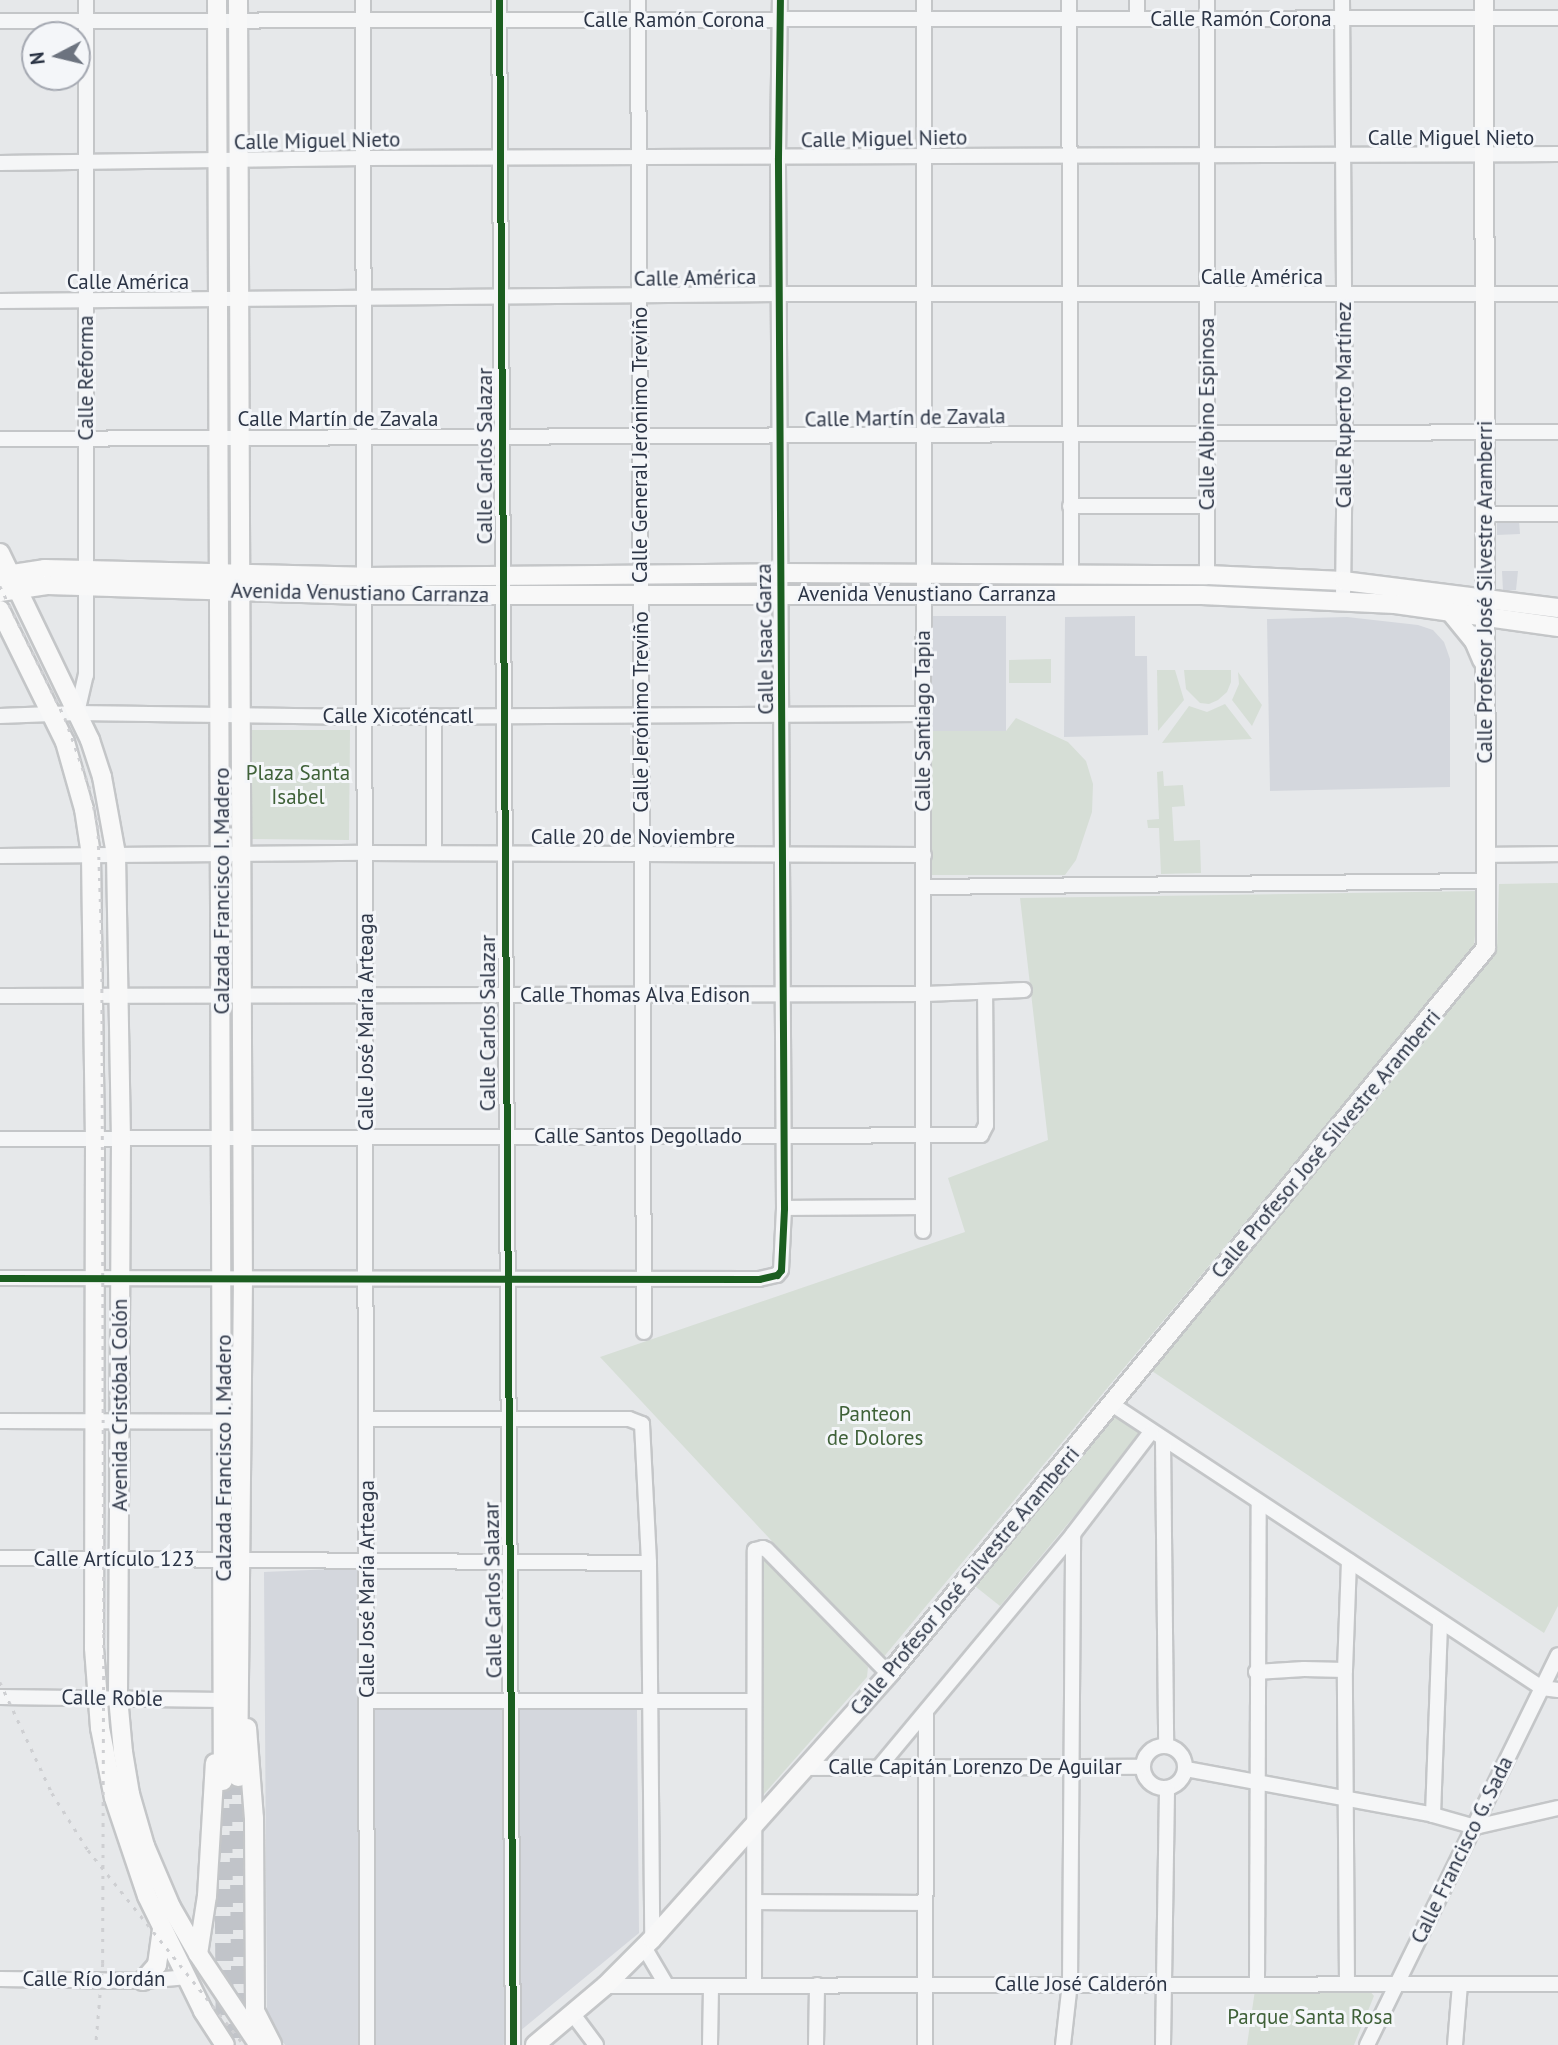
<!DOCTYPE html>
<meta charset="utf-8">
<style>
body{margin:0}
#map{position:relative;width:1558px;height:2045px;overflow:hidden;background:#e6e8ea;font-family:"PT Sans",sans-serif}
div>[style]{position:absolute}
[style*='--x']{left:calc(var(--x)*1px);top:calc(var(--y)*1px);width:calc(var(--w)*1px);rotate:calc(var(--a)*1deg)}
.built>*{inset:0;background:#d4d7dd}
.green>*{inset:0;background:#d6ded6}
.major-tunnel>*{height:18px;margin-top:-9px;transform-origin:0;background:repeating-linear-gradient(90deg,#c1c4c9 0 18px,transparent 0 27px)}
.roads{filter:drop-shadow(2px 0 #c4c6c8) drop-shadow(-2px 0 #c4c6c8) drop-shadow(0 2px #c4c6c8) drop-shadow(0 -2px #c4c6c8)}
.minor>*{height:14px;margin:-7px;padding:0 7px;transform-origin:7px;border-radius:7px;background:#f5f6f7}
.minor>.ring{margin:-7px;padding:0;box-sizing:content-box;background:none;border:14px solid #f5f6f7;border-radius:50%}
.major>*{height:18px;margin:-9px;padding:0 9px;transform-origin:9px;border-radius:9px;background:#f8f8f8}
.rail>*{height:2.5px;margin-top:-1.25px;transform-origin:0;background:repeating-linear-gradient(90deg,#cecfd2 0 3.5px,transparent 0 10.5px)}
.cycleway>*{height:7px;margin:-3.5px;padding:0 3.5px;transform-origin:3.5px;border-radius:3.5px;background:#1b5e20}
span{translate:-50% -50%;white-space:nowrap;text-align:center;line-height:1.15;-webkit-text-stroke:6px #f4f6f9;paint-order:stroke}
.street-label{font-size:21px;color:#2b3445}
.park-label{font-size:21px;color:#3f6138}
.north{position:absolute;left:21px;top:21px;width:70px;height:70px;box-sizing:border-box;background:#f4f6f9;border:2px solid #a4a8b1;border-radius:50%;rotate:263deg;font-size:19px;font-weight:700;line-height:28px;text-align:center;color:#2b3445}
.north::after{content:'';display:block;margin:auto;width:24px;height:32px;background:#6c737f;clip-path:polygon(50% 0,100% 100%,50% 72%,0 100%)}
</style>
<div id="map">
<div class="built">
<i style="clip-path:polygon(1497px 521px,1519px 521px,1520px 534px,1497px 535px)"></i>
<i style="clip-path:polygon(1502px 571px,1518px 571px,1516px 590px,1503px 591px)"></i>
<i style="clip-path:polygon(930px 616px,1006px 616px,1006px 731px,930px 731px)"></i>
<i style="clip-path:polygon(1135px 616px,1135px 656px,1147px 656px,1148px 735px,1064px 737px,1065px 617px)"></i>
<i style="clip-path:polygon(1347px 617px,1418px 625px,1433px 630px,1444px 642px,1450px 659px,1450px 787px,1270px 791px,1267px 619px)"></i>
<i style="clip-path:polygon(357px 1568px,359px 1709px,637px 1710px,639px 1933px,503px 2045px,285px 2045px,267px 2020px,264px 1572px)"></i>
</div>
<div class="green">
<i style="clip-path:polygon(1051px 659px,1051px 683px,1009px 683px,1009px 660px)"></i>
<i style="clip-path:polygon(1157px 670px,1175px 670px,1184px 700px,1158px 731px)"></i>
<i style="clip-path:polygon(1184px 670px,1231px 670px,1231px 682px,1227px 692px,1218px 700px,1209px 704px,1200px 703px,1186px 689px)"></i>
<i style="clip-path:polygon(1238px 672px,1262px 705px,1252px 726px,1232px 700px,1239px 684px)"></i>
<i style="clip-path:polygon(1225px 704px,1252px 739px,1162px 743px,1189px 706px,1207px 712px)"></i>
<i style="clip-path:polygon(1016px 718px,1068px 742px,1086px 761px,1093px 784px,1092px 812px,1076px 860px,1065px 875px,930px 875px,930px 731px,1006px 731px)"></i>
<i style="clip-path:polygon(247px 730px,350px 730px,349px 840px,246px 839px)"></i>
<i style="clip-path:polygon(1163px 771px,1164px 786px,1183px 785px,1185px 806px,1172px 807px,1174px 841px,1200px 840px,1201px 873px,1161px 874px,1159px 828px,1148px 828px,1147px 820px,1159px 819px,1157px 772px)"></i>
<i style="clip-path:polygon(1558px 883px,1558px 1606px,1544px 1633px,1152px 1371px,1497px 948px,1499px 884px)"></i>
<i style="clip-path:polygon(1479px 891px,1474px 947px,882px 1659px,600px 1357px,965px 1232px,948px 1178px,1048px 1140px,1020px 898px)"></i>
<i style="clip-path:polygon(1109px 1417px,1118px 1417px,1142px 1434px,1000px 1606px,971px 1583px)"></i>
<i style="clip-path:polygon(763px 1551px,868px 1667px,867px 1677px,757px 1802px,758px 1552px)"></i>
<i style="clip-path:polygon(1255px 1990px,1369px 1990px,1374px 1996px,1354px 2045px,1247px 2045px)"></i>
</div>
<div class="major-tunnel">
<i style="--x:238;--y:1777;--w:268;--a:89.4"></i>
<i style="--x:223;--y:1781;--w:264;--a:89.6"></i>
</div>
<div class="roads">
<div class="minor">
<i style="--x:363;--y:0;--w:2045;--a:89.89"></i>
<i style="--x:499;--y:0;--w:2045;--a:89.61"></i>
<i style="--x:638;--y:0;--w:1332;--a:89.74"></i>
<i style="--x:1069;--y:0;--w:575;--a:89.8"></i>
<i style="--x:1137;--y:0;--w:19;--a:90"></i>
<i style="--x:1342;--y:0;--w:433;--a:89.6"></i>
<i style="--x:1345;--y:433;--w:159;--a:90.7"></i>
<i style="--x:0;--y:21;--w:1558;--a:-0.11"></i>
<i style="--x:0;--y:163;--w:365;--a:-0.8"></i>
<i style="--x:365;--y:158;--w:1193;--a:-0.19"></i>
<i style="--x:0;--y:301;--w:778;--a:-0.52"></i>
<i style="--x:778;--y:294;--w:780;--a:0"></i>
<i style="--x:0;--y:439;--w:1558;--a:-0.26"></i>
<i style="--x:1070;--y:506;--w:137;--a:0"></i>
<i style="--x:1486;--y:514;--w:72;--a:0"></i>
<i style="--x:1207;--y:575;--w:575;--a:-90"></i>
<i style="--x:77;--y:713;--w:39;--a:-77"></i>
<i style="--x:86;--y:675;--w:675;--a:-90"></i>
<i style="--x:0;--y:716;--w:77;--a:-2.2"></i>
<i style="--x:77;--y:713;--w:289;--a:0.8"></i>
<i style="--x:366;--y:717;--w:556;--a:-0.31"></i>
<i style="--x:434;--y:716;--w:137;--a:90"></i>
<i style="--x:1485;--y:855;--w:73;--a:-0.8"></i>
<i style="--x:0;--y:856;--w:367;--a:-0.5"></i>
<i style="--x:367;--y:853;--w:557;--a:0.21"></i>
<i style="--x:924;--y:887;--w:562;--a:-0.61"></i>
<i style="--x:0;--y:996;--w:925;--a:-0.12"></i>
<i style="--x:925;--y:994;--w:99;--a:-2.3"></i>
<i style="--x:0;--y:1139;--w:981;--a:-0.23"></i>
<i style="--x:981;--y:1135;--w:11;--a:-63"></i>
<i style="--x:986;--y:1125;--w:133;--a:-90.4"></i>
<i style="--x:784;--y:1208;--w:139;--a:-0.4"></i>
<i style="--x:923;--y:1231;--w:1231;--a:-89.95"></i>
<i style="--x:0;--y:1278;--w:759;--a:0.08"></i>
<i style="--x:759;--y:1279;--w:18;--a:-13"></i>
<i style="--x:777;--y:1275;--w:6;--a:-51"></i>
<i style="--x:781;--y:1270;--w:62;--a:-87.2"></i>
<i style="--x:784;--y:1208;--w:1051;--a:-90.33"></i>
<i style="--x:778;--y:157;--w:157;--a:-89.3"></i>
<i style="--x:1113;--y:1405;--w:514;--a:33.41"></i>
<i style="--x:1542;--y:1688;--w:16;--a:7"></i>
<i style="--x:367;--y:1419;--w:262;--a:0"></i>
<i style="--x:629;--y:1419;--w:14;--a:21"></i>
<i style="--x:642;--y:1424;--w:139;--a:87.1"></i>
<i style="--x:649;--y:1563;--w:376;--a:89.5"></i>
<i style="--x:0;--y:1421;--w:242;--a:0.2"></i>
<i style="--x:1163;--y:1440;--w:306;--a:89.4"></i>
<i style="--x:0;--y:1558;--w:649;--a:0.44"></i>
<i style="--x:1256;--y:1672;--w:48;--a:-3.6"></i>
<i style="--x:1304;--y:1669;--w:41;--a:1.4"></i>
<i style="--x:0;--y:1697;--w:223;--a:0.8"></i>
<i style="--x:367;--y:1701;--w:386;--a:0"></i>
<i class="ring" style="left:1143px;top:1746px;width:28px;height:28px"></i>
<i style="--x:880;--y:1766;--w:302;--a:-50.2"></i>
<i style="--x:1073;--y:1534;--w:128;--a:-52.6"></i>
<i style="--x:807;--y:1768;--w:335;--a:-0.2"></i>
<i style="--x:1186;--y:1769;--w:251;--a:10.5"></i>
<i style="--x:1433;--y:1815;--w:44;--a:15.9"></i>
<i style="--x:1475;--y:1827;--w:85;--a:-12.9"></i>
<i style="--x:1433;--y:1815;--w:193;--a:-87.9"></i>
<i style="--x:755;--y:1902;--w:170;--a:0.3"></i>
<i style="--x:644;--y:1947;--w:45;--a:59.5"></i>
<i style="--x:0;--y:1979;--w:143;--a:0.8"></i>
<i style="--x:143;--y:1981;--w:45;--a:-5.1"></i>
<i style="--x:1257;--y:1983;--w:479;--a:-89.8"></i>
<i style="--x:1347;--y:1983;--w:313;--a:-90.4"></i>
<i style="--x:1345;--y:1670;--w:109;--a:-87.9"></i>
<i style="--x:605;--y:1986;--w:953;--a:-0.12"></i>
<i style="--x:754;--y:1986;--w:436;--a:-89.9"></i>
<i style="--x:755;--y:1550;--w:8;--a:-14"></i>
<i style="--x:763;--y:1548;--w:4;--a:27"></i>
<i style="--x:767;--y:1550;--w:174;--a:45.5"></i>
<i style="--x:572;--y:2013;--w:40;--a:53"></i>
<i style="--x:710;--y:2045;--w:58;--a:-89"></i>
<i style="--x:816;--y:2045;--w:60;--a:-89"></i>
<i style="--x:925;--y:2045;--w:333;--a:-89.8"></i>
<i style="--x:1063;--y:2045;--w:62;--a:-83.6"></i>
<i style="--x:1070;--y:1983;--w:449;--a:-89.6"></i>
<i style="--x:1163;--y:2045;--w:256;--a:-89.1"></i>
<i style="--x:1367;--y:2045;--w:434;--a:-63.9"></i>
<i style="--x:1455;--y:2045;--w:61;--a:-85.3"></i>
</div>
<div class="major">
<i style="--x:217;--y:0;--w:1781;--a:89.81"></i>
<i style="--x:238;--y:0;--w:1277;--a:89.78"></i>
<i style="--x:243;--y:1277;--w:500;--a:90.57"></i>
<i style="--x:0;--y:553;--w:208;--a:64.3"></i>
<i style="--x:90;--y:740;--w:39;--a:72"></i>
<i style="--x:102;--y:777;--w:78;--a:79.7"></i>
<i style="--x:116;--y:854;--w:285;--a:89"></i>
<i style="--x:121;--y:1139;--w:558;--a:90.31"></i>
<i style="--x:118;--y:1697;--w:55;--a:84.8"></i>
<i style="--x:123;--y:1752;--w:43;--a:80.5"></i>
<i style="--x:130;--y:1794;--w:54;--a:73.9"></i>
<i style="--x:145;--y:1846;--w:66;--a:66.9"></i>
<i style="--x:171;--y:1907;--w:54;--a:60.1"></i>
<i style="--x:198;--y:1954;--w:110;--a:56.2"></i>
<i style="--x:0;--y:576;--w:46;--a:-8.8"></i>
<i style="--x:45;--y:569;--w:320;--a:1.4"></i>
<i style="--x:365;--y:577;--w:417;--a:-0.5"></i>
<i style="--x:782;--y:573;--w:425;--a:0.3"></i>
<i style="--x:1207;--y:575;--w:137;--a:2.5"></i>
<i style="--x:1344;--y:581;--w:216;--a:7.2"></i>
<i style="--x:0;--y:592;--w:49;--a:-8.3"></i>
<i style="--x:48;--y:585;--w:317;--a:1.8"></i>
<i style="--x:365;--y:595;--w:837;--a:0"></i>
<i style="--x:1202;--y:595;--w:193;--a:2.7"></i>
<i style="--x:1395;--y:604;--w:165;--a:8"></i>
<i style="--x:0;--y:610;--w:147;--a:63.8"></i>
<i style="--x:65;--y:742;--w:70;--a:74.2"></i>
<i style="--x:84;--y:809;--w:47;--a:81.3"></i>
<i style="--x:91;--y:855;--w:284;--a:89.2"></i>
<i style="--x:95;--y:1139;--w:509;--a:90.11"></i>
<i style="--x:94;--y:1648;--w:80;--a:85.7"></i>
<i style="--x:100;--y:1728;--w:71;--a:78.7"></i>
<i style="--x:114;--y:1798;--w:103;--a:71.4"></i>
<i style="--x:147;--y:1896;--w:128;--a:64"></i>
<i style="--x:203;--y:2011;--w:40;--a:57.1"></i>
<i style="--x:1452;--y:614;--w:35;--a:51"></i>
<i style="--x:1474;--y:641;--w:21;--a:67"></i>
<i style="--x:247;--y:1728;--w:90;--a:85.6"></i>
<i style="--x:254;--y:1818;--w:193;--a:89.7"></i>
<i style="--x:255;--y:2011;--w:38;--a:63"></i>
<i style="--x:198;--y:1954;--w:59;--a:-81.2"></i>
<i style="--x:207;--y:1896;--w:133;--a:-86.6"></i>
<i style="--x:143;--y:1981;--w:21;--a:-49"></i>
<i style="--x:157;--y:1965;--w:37;--a:-82"></i>
<i style="--x:535;--y:2045;--w:92;--a:-40.1"></i>
<i style="--x:605;--y:1986;--w:66;--a:-45"></i>
<i style="--x:652;--y:1939;--w:356;--a:-48.2"></i>
<i style="--x:889;--y:1674;--w:940;--a:-50.57"></i>
<i style="--x:1486;--y:948;--w:948;--a:-90.12"></i>
</div>
</div>
<div class="rail">
<i style="--x:0;--y:586;--w:147;--a:63.8"></i>
<i style="--x:65;--y:718;--w:72;--a:70.6"></i>
<i style="--x:89;--y:786;--w:40;--a:77"></i>
<i style="--x:98;--y:825;--w:122;--a:88.1"></i>
<i style="--x:102;--y:947;--w:687;--a:89.83"></i>
<i style="--x:104;--y:1634;--w:329;--a:90.2"></i>
<i style="--x:103;--y:1963;--w:82;--a:94.9"></i>
<i style="--x:0;--y:1682;--w:123;--a:64.9"></i>
<i style="--x:52;--y:1793;--w:67;--a:57.7"></i>
<i style="--x:88;--y:1850;--w:250;--a:51.3"></i>
</div>
<div class="cycleway">
<i style="--x:499;--y:0;--w:2045;--a:89.61"></i>
<i style="--x:0;--y:1278;--w:759;--a:0.08"></i>
<i style="--x:759;--y:1279;--w:18;--a:-13"></i>
<i style="--x:777;--y:1275;--w:6;--a:-51"></i>
<i style="--x:781;--y:1270;--w:62;--a:-87.2"></i>
<i style="--x:784;--y:1208;--w:1051;--a:-90.33"></i>
<i style="--x:778;--y:157;--w:157;--a:-89.3"></i>
</div>
<div class="street-label">
<span style="left:1241px;top:19px">Calle Ramón Corona</span>
<span style="left:674px;top:20px">Calle Ramón Corona</span>
<span style="left:1451px;top:138px">Calle Miguel Nieto</span>
<span style="left:884px;top:139px;rotate:-1deg">Calle Miguel Nieto</span>
<span style="left:317px;top:141px;rotate:-1deg">Calle Miguel Nieto</span>
<span style="left:1262px;top:277px">Calle América</span>
<span style="left:695px;top:278px;rotate:-1deg">Calle América</span>
<span style="left:128px;top:282px">Calle América</span>
<span style="left:86px;top:378px;rotate:-90deg">Calle Reforma</span>
<span style="left:1344px;top:405px;rotate:-90deg">Calle Ruperto Martínez</span>
<span style="left:1207px;top:414px;rotate:-90deg">Calle Albino Espinosa</span>
<span style="left:905px;top:418px;rotate:-1deg">Calle Martín de Zavala</span>
<span style="left:338px;top:419px">Calle Martín de Zavala</span>
<span style="left:640px;top:445px;rotate:-90deg">Calle General Jerónimo Treviño</span>
<span style="left:485px;top:456px;rotate:-90deg">Calle Carlos Salazar</span>
<span style="left:1485px;top:592px;rotate:-90deg">Calle Profesor José Silvestre Aramberri</span>
<span style="left:360px;top:593px;rotate:1deg">Avenida Venustiano Carranza</span>
<span style="left:927px;top:594px">Avenida Venustiano Carranza</span>
<span style="left:765px;top:639px;rotate:-91deg">Calle Isaac Garza</span>
<span style="left:641px;top:712px;rotate:-90deg">Calle Jerónimo Treviño</span>
<span style="left:398px;top:716px">Calle Xicoténcatl</span>
<span style="left:923px;top:721px;rotate:-90deg">Calle Santiago Tapia</span>
<span style="left:633px;top:837px">Calle 20 de Noviembre</span>
<span style="left:222px;top:891px;rotate:-90deg">Calzada Francisco I. Madero</span>
<span style="left:635px;top:995px">Calle Thomas Alva Edison</span>
<span style="left:366px;top:1022px;rotate:-90deg">Calle José María Arteaga</span>
<span style="left:488px;top:1023px;rotate:-90deg">Calle Carlos Salazar</span>
<span style="left:638px;top:1136px">Calle Santos Degollado</span>
<span style="left:1326px;top:1144px;rotate:-50deg">Calle Profesor José Silvestre Aramberri</span>
<span style="left:120px;top:1405px;rotate:-90deg">Avenida Cristóbal Colón</span>
<span style="left:224px;top:1458px;rotate:-90deg">Calzada Francisco I. Madero</span>
<span style="left:114px;top:1559px">Calle Artículo 123</span>
<span style="left:965px;top:1581px;rotate:-50deg">Calle Profesor José Silvestre Aramberri</span>
<span style="left:367px;top:1589px;rotate:-90deg">Calle José María Arteaga</span>
<span style="left:493px;top:1590px;rotate:-91deg">Calle Carlos Salazar</span>
<span style="left:112px;top:1698px;rotate:1deg">Calle Roble</span>
<span style="left:975px;top:1767px">Calle Capitán Lorenzo De Aguilar</span>
<span style="left:1462px;top:1850px;rotate:-64deg">Calle Francisco G. Sada</span>
<span style="left:94px;top:1979px">Calle Río Jordán</span>
<span style="left:1081px;top:1984px">Calle José Calderón</span>
</div>
<div class="park-label">
<span style="left:298px;top:785px">Plaza Santa<br>Isabel</span>
<span style="left:875px;top:1426px">Panteon<br>de Dolores</span>
<span style="left:1310px;top:2017px">Parque Santa Rosa</span>
</div>
<div class="north">N</div>
</div>
